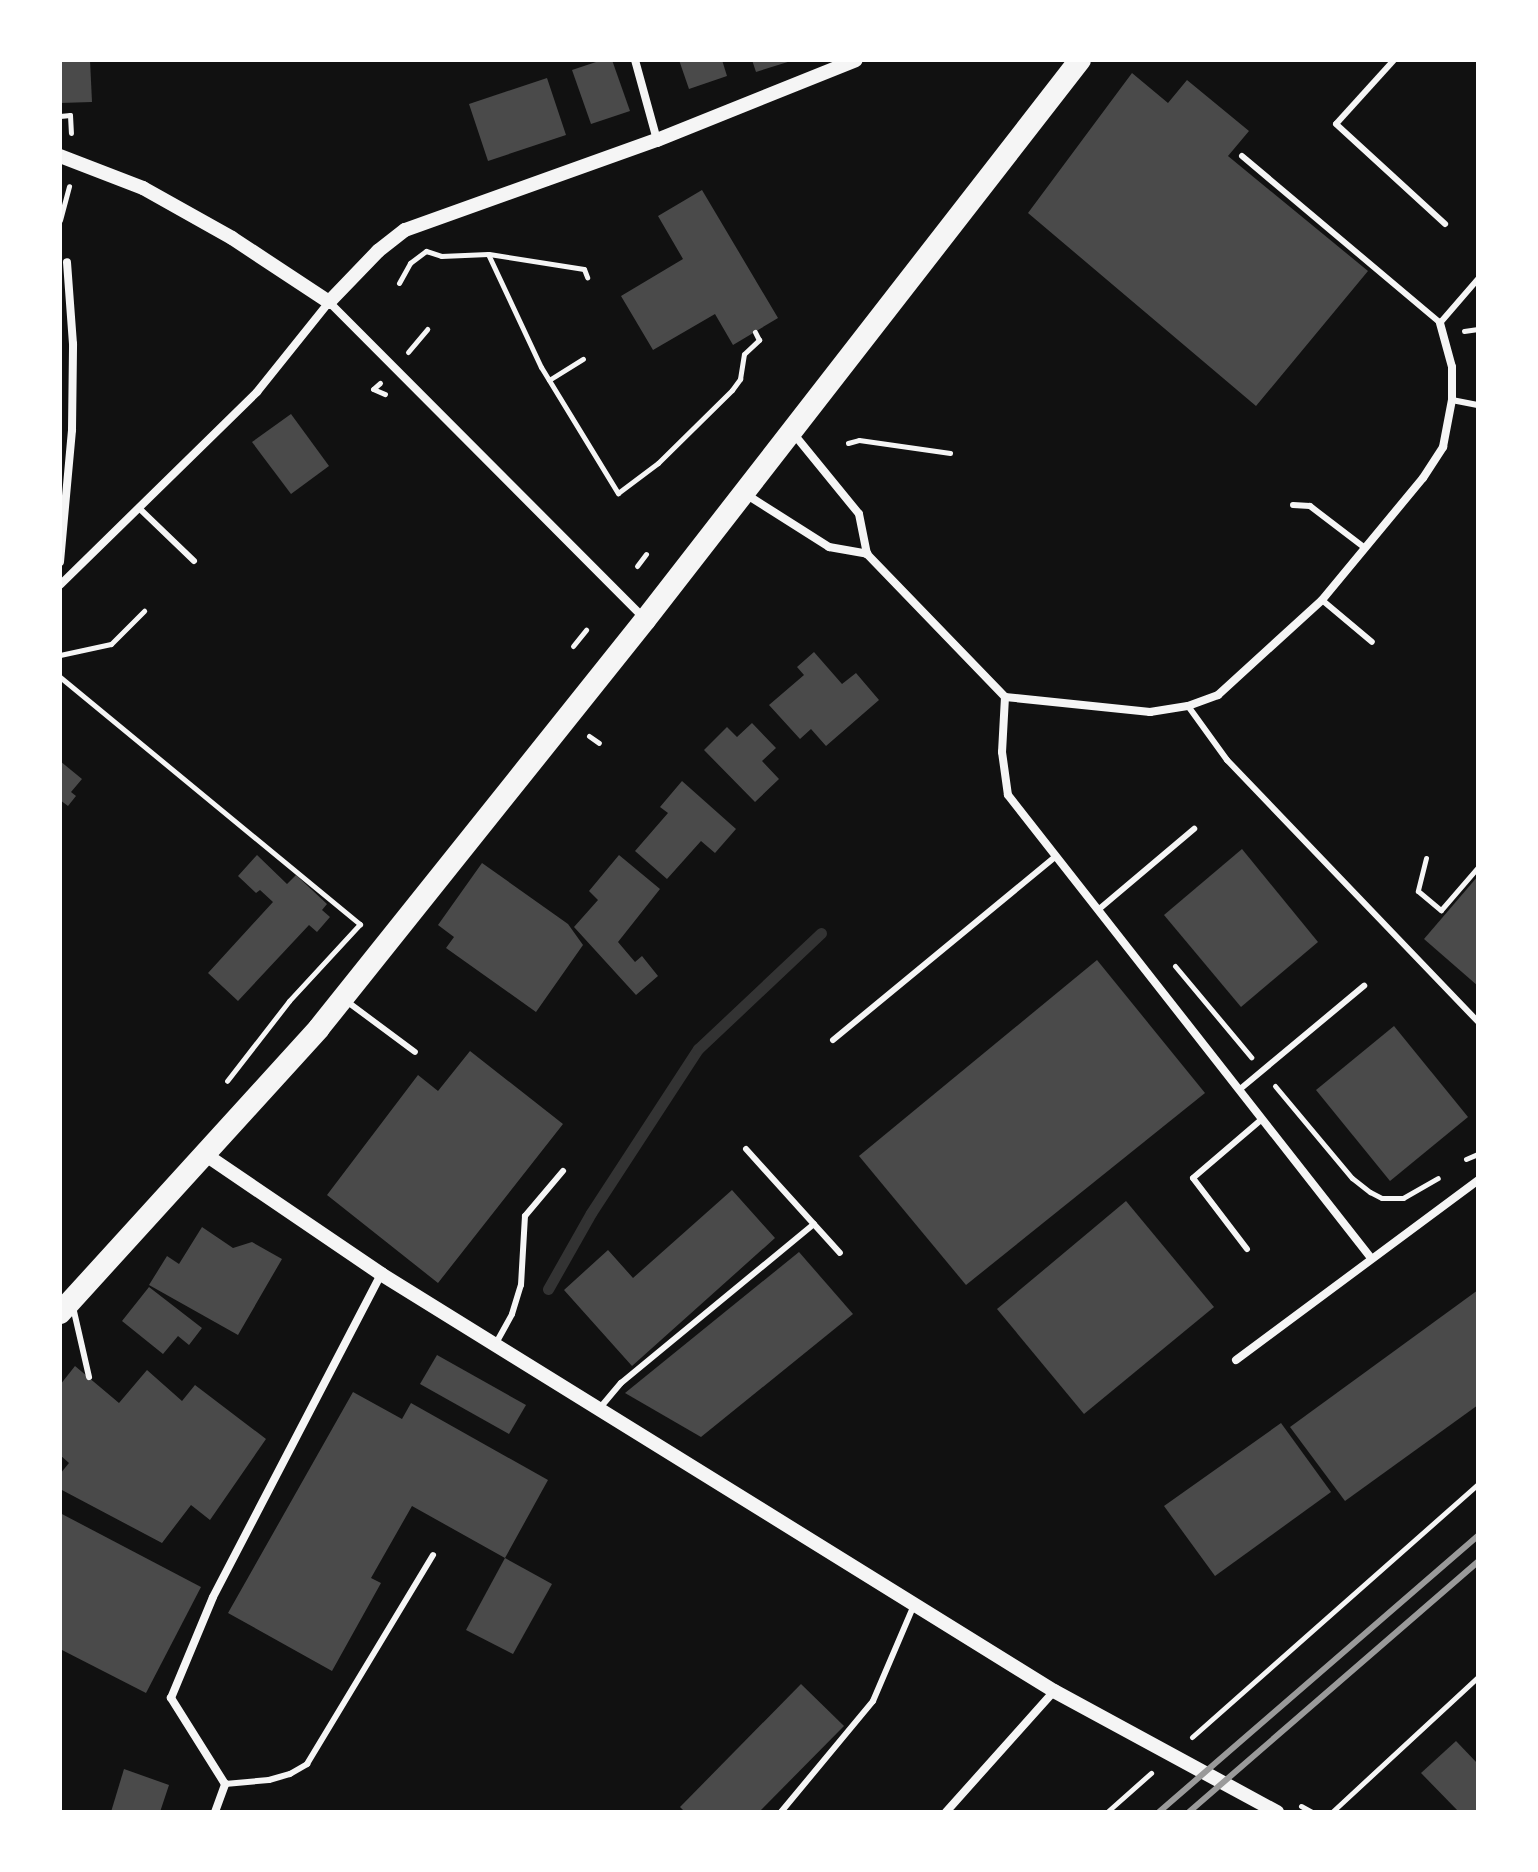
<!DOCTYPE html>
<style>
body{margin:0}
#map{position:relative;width:1538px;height:1872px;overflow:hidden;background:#111;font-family:"Libre Baskerville",serif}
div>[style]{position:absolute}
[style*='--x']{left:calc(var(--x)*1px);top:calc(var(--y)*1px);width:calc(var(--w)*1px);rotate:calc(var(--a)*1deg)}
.stream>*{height:11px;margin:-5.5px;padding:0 5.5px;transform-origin:5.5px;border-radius:5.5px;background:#333}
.building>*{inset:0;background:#4a4a4a}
.path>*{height:5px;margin:-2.5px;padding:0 2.5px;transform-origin:2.5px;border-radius:2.5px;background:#f5f5f5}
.service>*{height:6px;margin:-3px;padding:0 3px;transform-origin:3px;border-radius:3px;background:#f5f5f5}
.minor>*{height:8px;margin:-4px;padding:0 4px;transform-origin:4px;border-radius:4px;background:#f5f5f5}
.tertiary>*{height:14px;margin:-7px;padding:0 7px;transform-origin:7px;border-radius:7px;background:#f5f5f5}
.trunk>*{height:22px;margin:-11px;padding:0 11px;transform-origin:11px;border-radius:11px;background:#f5f5f5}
.rail>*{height:6px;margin:-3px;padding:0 3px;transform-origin:3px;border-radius:3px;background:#9a9a9a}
span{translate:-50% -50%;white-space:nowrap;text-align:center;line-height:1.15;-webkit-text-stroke:8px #fff;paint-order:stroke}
.frame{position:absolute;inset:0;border:62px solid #fff;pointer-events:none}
</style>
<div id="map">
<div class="stream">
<i style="--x:548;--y:1289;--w:87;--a:-60.5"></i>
<i style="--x:591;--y:1213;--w:196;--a:-56.9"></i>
<i style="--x:698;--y:1049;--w:169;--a:-43.3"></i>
</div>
<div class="building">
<i style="clip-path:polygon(60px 60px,90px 60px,92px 102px,60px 103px)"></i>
<i style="clip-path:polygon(602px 60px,612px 60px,630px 111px,591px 124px,572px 70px)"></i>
<i style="clip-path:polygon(679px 60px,722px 60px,727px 76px,689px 89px)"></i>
<i style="clip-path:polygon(752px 60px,791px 60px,791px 61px,756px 72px)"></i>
<i style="clip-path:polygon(1132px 73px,1168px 103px,1187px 80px,1249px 131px,1228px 156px,1368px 271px,1256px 406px,1028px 213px)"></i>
<i style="clip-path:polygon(547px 78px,566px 135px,488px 161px,469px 104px)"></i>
<i style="clip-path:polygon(702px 190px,778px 318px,733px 345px,715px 314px,653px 350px,621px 296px,683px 259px,658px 216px)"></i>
<i style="clip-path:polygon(291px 414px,329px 466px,291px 494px,252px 442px)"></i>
<i style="clip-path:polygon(814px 652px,842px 684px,856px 673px,879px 700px,826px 746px,811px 729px,800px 739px,769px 705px,804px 675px,797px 667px)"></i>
<i style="clip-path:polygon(752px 723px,776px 748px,762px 761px,779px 779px,755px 802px,704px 750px,727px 727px,737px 737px)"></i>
<i style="clip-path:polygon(60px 761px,82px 779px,71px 792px,76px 796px,68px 806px,60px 800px)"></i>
<i style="clip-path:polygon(682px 781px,736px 829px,715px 853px,701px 841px,667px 879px,635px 851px,668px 813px,660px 807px)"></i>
<i style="clip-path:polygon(1242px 849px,1318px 942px,1241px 1007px,1164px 915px)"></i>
<i style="clip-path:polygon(257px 855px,287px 884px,296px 875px,327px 904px,322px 910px,330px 917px,317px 932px,309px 925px,238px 1001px,208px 973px,273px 902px,260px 890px,256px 893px,238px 876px)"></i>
<i style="clip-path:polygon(619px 855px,660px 889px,618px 942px,635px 962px,642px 956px,658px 976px,636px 995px,574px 927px,598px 900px,589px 891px)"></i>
<i style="clip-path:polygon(482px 863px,568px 924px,583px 945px,536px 1012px,446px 948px,454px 937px,438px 925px)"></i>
<i style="clip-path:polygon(1478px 876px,1478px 986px,1424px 939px)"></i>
<i style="clip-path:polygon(1097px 960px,1205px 1093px,966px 1285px,859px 1156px)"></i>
<i style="clip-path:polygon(1394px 1026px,1468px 1117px,1390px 1181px,1316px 1090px)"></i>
<i style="clip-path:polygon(470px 1051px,563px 1124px,438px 1283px,327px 1195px,418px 1075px,438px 1091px)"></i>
<i style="clip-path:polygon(732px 1190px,775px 1238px,632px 1366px,564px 1290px,608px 1250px,633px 1278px)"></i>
<i style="clip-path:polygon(1126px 1201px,1214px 1307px,1084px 1414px,997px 1309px)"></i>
<i style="clip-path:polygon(202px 1227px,233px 1248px,252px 1242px,282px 1259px,238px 1335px,149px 1285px,167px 1256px,179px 1264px)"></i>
<i style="clip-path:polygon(799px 1252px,853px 1314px,701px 1437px,625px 1393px)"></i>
<i style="clip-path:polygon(149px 1287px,202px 1328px,189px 1345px,178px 1336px,163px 1354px,122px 1321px)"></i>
<i style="clip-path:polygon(1478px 1290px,1478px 1405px,1345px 1501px,1290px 1427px)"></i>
<i style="clip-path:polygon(437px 1355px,526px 1405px,509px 1434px,420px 1384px)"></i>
<i style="clip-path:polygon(75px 1366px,119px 1403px,147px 1370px,182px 1401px,195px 1385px,266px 1439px,210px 1520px,191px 1505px,162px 1543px,60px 1489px,60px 1474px,69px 1463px,60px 1455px,60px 1385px)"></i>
<i style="clip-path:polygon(353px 1392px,402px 1419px,411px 1403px,548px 1480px,505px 1558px,412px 1506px,371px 1578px,381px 1583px,332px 1671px,228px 1613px)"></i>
<i style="clip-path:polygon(1281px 1423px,1331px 1492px,1215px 1576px,1164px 1506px)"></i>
<i style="clip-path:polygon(60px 1513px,201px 1587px,146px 1693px,60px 1649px)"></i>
<i style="clip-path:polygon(505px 1558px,552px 1584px,513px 1654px,466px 1630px)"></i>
<i style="clip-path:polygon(801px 1684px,844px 1726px,759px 1812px,685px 1812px,680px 1807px)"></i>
<i style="clip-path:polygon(1456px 1741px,1478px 1764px,1478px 1812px,1459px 1812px,1421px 1773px)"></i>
<i style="clip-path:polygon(124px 1769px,169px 1785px,160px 1812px,111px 1812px)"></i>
</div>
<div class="path">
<i style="--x:60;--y:116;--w:10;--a:-6"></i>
<i style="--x:70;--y:115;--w:18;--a:87"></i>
<i style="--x:60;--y:220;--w:35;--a:-75"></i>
<i style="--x:489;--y:254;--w:96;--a:9"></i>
<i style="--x:584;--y:269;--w:9;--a:69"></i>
<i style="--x:399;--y:283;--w:23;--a:-61"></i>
<i style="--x:410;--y:263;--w:20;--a:-37"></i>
<i style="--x:426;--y:251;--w:16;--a:18"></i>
<i style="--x:441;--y:256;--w:47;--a:-2.4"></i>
<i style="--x:488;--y:254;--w:125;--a:64.9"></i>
<i style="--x:541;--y:367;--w:148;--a:58.6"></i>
<i style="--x:618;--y:493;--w:50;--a:-36.9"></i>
<i style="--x:658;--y:463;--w:104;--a:-44.6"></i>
<i style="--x:732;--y:390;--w:14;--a:-54"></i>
<i style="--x:740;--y:379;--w:25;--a:-81"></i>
<i style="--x:744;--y:354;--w:21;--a:-43"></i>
<i style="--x:759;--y:340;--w:9;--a:-117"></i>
<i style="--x:1464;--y:331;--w:14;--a:-8"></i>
<i style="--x:408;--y:352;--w:30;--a:-50"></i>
<i style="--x:549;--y:380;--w:40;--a:-32"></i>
<i style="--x:380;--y:383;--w:9;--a:139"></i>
<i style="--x:373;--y:389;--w:13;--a:23"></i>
<i style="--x:848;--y:443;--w:11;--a:-15"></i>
<i style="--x:859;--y:440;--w:92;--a:8.1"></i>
<i style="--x:637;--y:566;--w:15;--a:-53"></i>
<i style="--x:573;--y:646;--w:21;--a:-51"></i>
<i style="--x:60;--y:655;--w:52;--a:-12.2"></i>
<i style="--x:111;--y:644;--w:47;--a:-45"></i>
<i style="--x:60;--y:677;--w:389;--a:39.5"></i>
<i style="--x:360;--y:924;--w:105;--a:132.7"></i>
<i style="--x:289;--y:1001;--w:101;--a:127.8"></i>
<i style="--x:589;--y:736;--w:12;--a:35"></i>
<i style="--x:1426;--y:858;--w:34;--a:104"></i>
<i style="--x:1418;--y:891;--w:30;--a:40"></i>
<i style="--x:1441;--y:910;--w:57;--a:-49.3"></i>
<i style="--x:1175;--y:966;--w:119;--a:50.1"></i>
<i style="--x:1275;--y:1086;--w:120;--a:50.1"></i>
<i style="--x:1352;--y:1178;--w:23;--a:38"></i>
<i style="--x:1370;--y:1192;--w:13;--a:27"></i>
<i style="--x:1382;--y:1198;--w:21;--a:0"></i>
<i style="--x:1403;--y:1198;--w:40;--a:-29.7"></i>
<i style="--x:1466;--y:1159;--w:13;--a:-23"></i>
<i style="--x:1192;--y:1737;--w:382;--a:-41.5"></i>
<i style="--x:1301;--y:1806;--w:13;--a:29"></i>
<i style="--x:1107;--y:1812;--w:59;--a:-41.6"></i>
<i style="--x:1332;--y:1812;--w:199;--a:-42.8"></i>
</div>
<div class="service">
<i style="--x:1394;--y:60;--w:86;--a:132.2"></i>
<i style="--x:1336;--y:124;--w:148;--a:42.5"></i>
<i style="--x:1242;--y:156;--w:259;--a:40.1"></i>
<i style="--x:1440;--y:323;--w:58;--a:-49.2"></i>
<i style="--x:1452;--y:400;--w:26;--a:11"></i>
<i style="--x:1293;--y:505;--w:17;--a:3"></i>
<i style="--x:1310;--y:506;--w:69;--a:37.4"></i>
<i style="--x:140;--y:509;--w:75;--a:43.9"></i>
<i style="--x:1322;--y:600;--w:65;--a:40"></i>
<i style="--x:1188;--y:706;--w:67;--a:54.2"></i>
<i style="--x:1227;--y:760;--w:363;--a:46.2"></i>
<i style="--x:1098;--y:910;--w:126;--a:-40.2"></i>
<i style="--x:345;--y:1000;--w:87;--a:36.6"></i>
<i style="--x:833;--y:1040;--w:289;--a:-39.5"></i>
<i style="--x:1239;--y:1090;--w:163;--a:-39.8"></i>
<i style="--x:746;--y:1149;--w:140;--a:47.9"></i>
<i style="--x:1247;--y:1249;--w:89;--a:-127.3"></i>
<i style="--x:1193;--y:1178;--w:91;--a:-40.5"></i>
<i style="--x:73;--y:1307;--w:72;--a:77.1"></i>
<i style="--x:495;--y:1345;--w:35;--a:-61"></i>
<i style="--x:512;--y:1314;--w:30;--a:-73"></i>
<i style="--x:521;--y:1285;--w:69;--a:-86.7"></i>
<i style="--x:525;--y:1216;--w:59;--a:-49.8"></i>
<i style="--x:599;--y:1409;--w:34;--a:-50"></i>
<i style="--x:621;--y:1383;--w:250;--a:-39.5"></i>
<i style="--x:225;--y:1784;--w:44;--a:-5.2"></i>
<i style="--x:269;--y:1780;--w:22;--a:-16"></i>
<i style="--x:290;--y:1774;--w:20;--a:-30"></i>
<i style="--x:307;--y:1764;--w:244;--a:-58.9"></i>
<i style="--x:781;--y:1812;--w:144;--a:-50.3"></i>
<i style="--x:873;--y:1701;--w:104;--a:-66.9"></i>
</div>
<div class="minor">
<i style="--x:635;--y:60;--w:83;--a:74.6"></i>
<i style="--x:793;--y:433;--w:104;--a:50.8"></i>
<i style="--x:859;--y:514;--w:41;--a:78.7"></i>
<i style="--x:867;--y:554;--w:199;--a:46"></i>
<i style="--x:1005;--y:697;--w:55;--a:93.1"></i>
<i style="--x:1002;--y:752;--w:43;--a:82.1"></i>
<i style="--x:1008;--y:795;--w:588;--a:51.9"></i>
<i style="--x:744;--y:493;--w:101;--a:32.4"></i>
<i style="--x:829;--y:547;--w:39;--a:10"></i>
<i style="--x:60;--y:562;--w:133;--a:-84.8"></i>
<i style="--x:72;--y:430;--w:86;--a:-89.3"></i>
<i style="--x:73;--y:344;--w:82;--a:-94.2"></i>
<i style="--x:60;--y:585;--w:276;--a:-44.4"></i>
<i style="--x:257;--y:392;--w:115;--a:-51.3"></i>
<i style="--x:329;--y:302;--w:448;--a:45.1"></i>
<i style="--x:1005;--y:697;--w:146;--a:5.9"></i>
<i style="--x:1150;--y:712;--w:38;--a:-9"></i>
<i style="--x:1188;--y:706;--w:32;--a:-20"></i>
<i style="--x:1218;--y:695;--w:141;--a:-42.4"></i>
<i style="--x:1322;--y:600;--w:158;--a:-50.4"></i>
<i style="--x:1423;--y:478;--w:37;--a:-57"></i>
<i style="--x:1443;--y:447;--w:48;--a:-79.2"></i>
<i style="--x:1452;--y:400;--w:33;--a:-90"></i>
<i style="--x:1452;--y:367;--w:46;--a:-105.3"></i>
<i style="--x:1236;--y:1360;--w:302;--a:-36.6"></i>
<i style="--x:215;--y:1812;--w:30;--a:-70"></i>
<i style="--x:225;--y:1784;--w:102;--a:-122.1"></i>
<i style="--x:171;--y:1698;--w:109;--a:-67.4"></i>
<i style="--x:213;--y:1597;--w:364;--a:-62.5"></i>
<i style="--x:946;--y:1812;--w:162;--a:-48.2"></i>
</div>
<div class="tertiary">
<i style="--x:60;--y:156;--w:89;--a:21.1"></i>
<i style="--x:143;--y:188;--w:102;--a:29.3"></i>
<i style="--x:232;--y:238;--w:116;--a:33.4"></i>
<i style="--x:329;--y:302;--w:71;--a:-46.1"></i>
<i style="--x:378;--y:251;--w:34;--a:-38"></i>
<i style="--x:405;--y:230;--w:268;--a:-19.7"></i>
<i style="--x:657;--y:140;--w:214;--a:-21.9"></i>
<i style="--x:206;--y:1155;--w:212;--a:34.2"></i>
<i style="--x:381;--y:1274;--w:792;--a:31.78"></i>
<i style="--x:1054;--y:1691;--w:254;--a:28.5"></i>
</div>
<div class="trunk">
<i style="--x:60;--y:1313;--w:385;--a:-47.7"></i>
<i style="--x:319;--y:1028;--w:522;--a:-51.37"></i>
<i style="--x:645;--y:620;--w:709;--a:-52.16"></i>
</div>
<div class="rail">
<i style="--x:1159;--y:1812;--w:422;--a:-40.9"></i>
<i style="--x:1189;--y:1812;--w:382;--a:-40.9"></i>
</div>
<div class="frame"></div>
</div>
